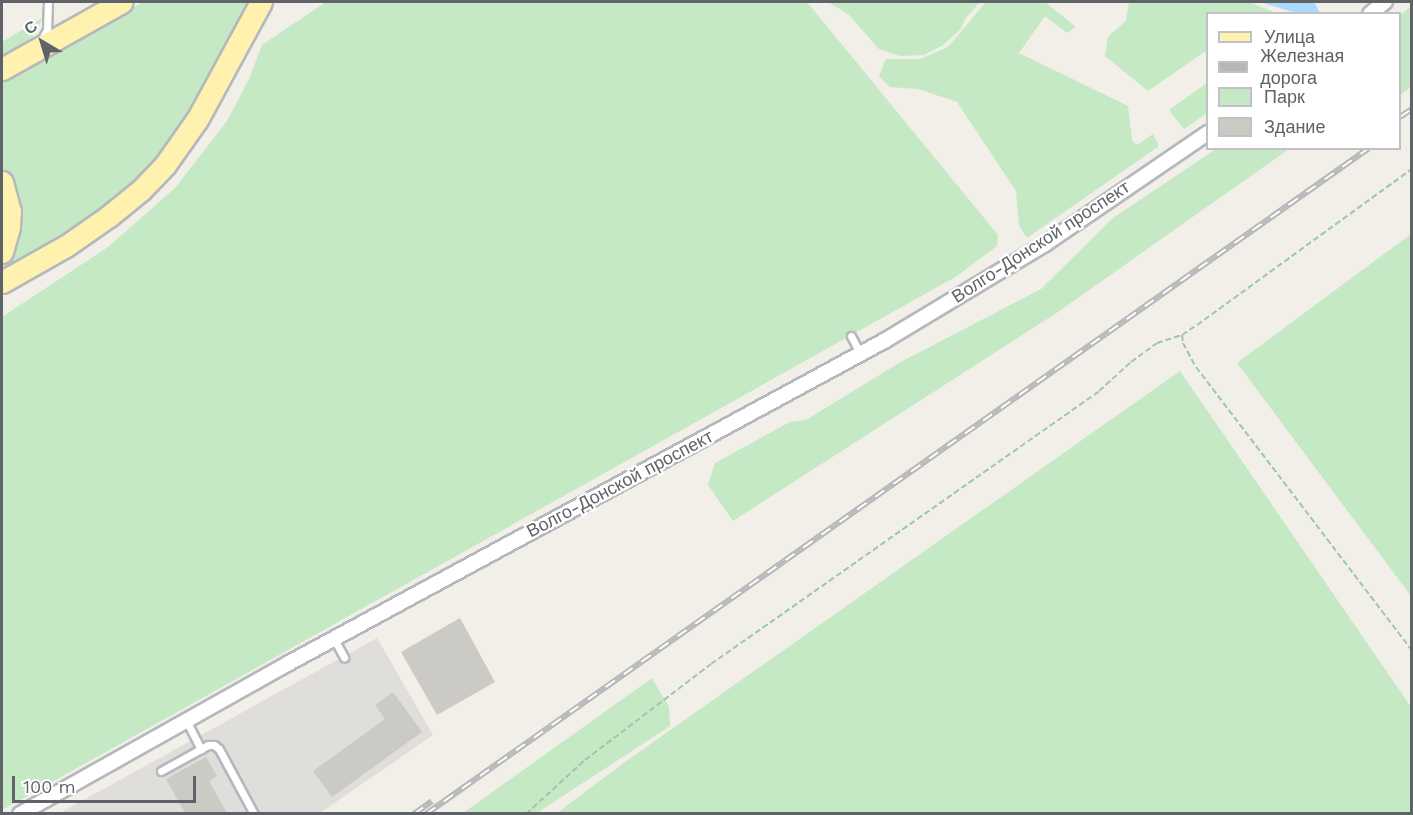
<!DOCTYPE html>
<meta charset="utf-8">
<style>
body{margin:0}
#map{position:relative;width:1413px;height:815px;overflow:hidden;background:#f1efe8;font-family:"Work Sans",sans-serif}
div>[style]{position:absolute}
[style*='--x']{left:calc(var(--x)*1px);top:calc(var(--y)*1px);width:calc(var(--w)*1px);rotate:calc(var(--a)*1deg)}
.industrial>*{inset:0;background:#e0deda}
.green>*{inset:0;background:#c5e8c5}
.water>*{inset:0;background:#aadaff}
.building>*{inset:0;background:#cccac5}
.path>*{height:2px;margin-top:-1px;transform-origin:0;background:repeating-linear-gradient(90deg,#9cc7a9 0 6px,transparent 0 9px)}
.roads{filter:drop-shadow(2px 0 #b5b8bc) drop-shadow(-2px 0 #b5b8bc) drop-shadow(0 2px #b5b8bc) drop-shadow(0 -2px #b5b8bc)}
.service>*{height:7px;margin:-3.5px;padding:0 3.5px;transform-origin:3.5px;border-radius:3.5px;background:#fff}
.minor>*{height:14px;margin:-7px;padding:0 7px;transform-origin:7px;border-radius:7px;background:#fff}
.primary>*{height:21px;margin:-10.5px;padding:0 10.5px;transform-origin:10.5px;border-radius:10.5px;background:#fff2af}
.rail>*{height:6px;margin-top:-3px;transform-origin:0;background:repeating-linear-gradient(90deg,#fff 0 11px,#b6b7b8 0 22px);box-sizing:border-box;border-block:2px solid #b6b7b8}
span{translate:-50% -50%;white-space:nowrap;text-align:center;line-height:1.15;-webkit-text-stroke:4.5px #fff;paint-order:stroke}
.street-label{font-size:18px;color:#5f6368}
.frame{position:absolute;inset:0;border:3px solid #5f6368;pointer-events:none}
.legend{position:absolute;left:1206px;top:12px;width:195px;height:138px;box-sizing:border-box;background:#fff;border:2px solid #bfc1c3;margin:0;padding:8px 10px;list-style:none;font-size:18px;color:#5f6368}
.legend li{display:flex;align-items:center;gap:12px;height:30px}
.legend b{width:30px;border:2px solid #bfc1c3}
.north{position:absolute;left:12px;top:12px;width:60px;height:60px;-webkit-text-stroke:4px #fff;paint-order:stroke;rotate:322deg;font-size:16px;font-weight:700;line-height:24px;text-align:center;color:#5f6368}
.north::after{content:'';display:block;margin:auto;width:21px;height:27px;background:#5f6368;clip-path:polygon(50% 0,100% 100%,50% 72%,0 100%)}
.scale{position:absolute;left:12px;top:776px;width:184px;height:27px;box-sizing:border-box;border:3px solid #5f6368;border-top:0;padding-left:8px;font-size:18px;line-height:21px;white-space:nowrap;color:#5f6368;-webkit-text-stroke:4px #fff;paint-order:stroke}
</style>
<div id="map">
<div class="industrial">
<i style="clip-path:polygon(377px 638px,433px 735px,320px 813px,58px 814px)"></i>
</div>
<div class="green">
<i style="clip-path:polygon(143px 2px,255px 2px,223px 60px,158px 164px,90px 219px,6px 270px,2px 268px,6px 259px,10px 183px,2px 169px,2px 81px)"></i>
<i style="clip-path:polygon(326px 2px,807px 2px,998px 235px,997px 246px,957px 276px,2px 810px,2px 317px,108px 247px,175px 188px,227px 121px,249px 79px,262px 45px)"></i>
<i style="clip-path:polygon(828px 2px,980px 2px,965px 19px,961px 29px,943px 45px,924px 55px,900px 56px,879px 49px,848px 14px)"></i>
<i style="clip-path:polygon(986px 2px,1045px 2px,1076px 27px,1067px 33px,1045px 16px,1019px 53px,1128px 106px,1132px 140px,1137px 145px,1153px 134px,1159px 146px,1027px 238px,1019px 226px,1016px 191px,957px 102px,918px 89px,890px 87px,879px 76px,886px 59px,920px 59px,948px 47px)"></i>
<i style="clip-path:polygon(1129px 2px,1249px 2px,1276px 13px,1208px 14px,1207px 54px,1204px 52px,1148px 91px,1105px 56px,1108px 37px,1126px 21px)"></i>
<i style="clip-path:polygon(1411px 6px,1411px 87px,1400px 95px,1400px 15px)"></i>
<i style="clip-path:polygon(42px 18px,36px 33px,29px 40px,2px 55px,2px 42px)"></i>
<i style="clip-path:polygon(1207px 83px,1207px 113px,1184px 129px,1169px 110px)"></i>
<i style="clip-path:polygon(1216px 149px,1289px 149px,1058px 312px,733px 521px,708px 485px,715px 463px,790px 422px,806px 420px,899px 363px,1041px 289px,1113px 218px)"></i>
<i style="clip-path:polygon(1411px 234px,1411px 596px,1237px 363px)"></i>
<i style="clip-path:polygon(1180px 371px,1411px 707px,1411px 813px,557px 813px,625px 762px)"></i>
<i style="clip-path:polygon(652px 678px,669px 707px,670px 726px,537px 813px,463px 813px)"></i>
</div>
<div class="water">
<i style="clip-path:polygon(1260px 2px,1314px 2px,1320px 13px,1296px 13px)"></i>
</div>
<div class="building">
<i style="clip-path:polygon(460px 618px,495px 682px,437px 715px,401px 652px)"></i>
<i style="clip-path:polygon(393px 692px,422px 732px,332px 797px,313px 771px,385px 719px,375px 705px)"></i>
<i style="clip-path:polygon(206px 757px,217px 776px,209px 781px,227px 813px,185px 813px,166px 779px)"></i>
</div>
<div class="path">
<i style="--x:1182;--y:335;--w:8;--a:83"></i>
<i style="--x:1183;--y:343;--w:27;--a:62"></i>
<i style="--x:1196;--y:367;--w:357;--a:52.7"></i>
<i style="--x:526;--y:814;--w:80;--a:-42.5"></i>
<i style="--x:585;--y:760;--w:158;--a:-37.3"></i>
<i style="--x:711;--y:664;--w:474;--a:-35.1"></i>
<i style="--x:1099;--y:391;--w:43;--a:-42.2"></i>
<i style="--x:1131;--y:362;--w:32;--a:-36"></i>
<i style="--x:1157;--y:343;--w:26;--a:-18"></i>
<i style="--x:1182;--y:335;--w:18;--a:-34"></i>
<i style="--x:1197;--y:325;--w:266;--a:-36"></i>
</div>
<div class="roads">
<div class="service">
<i style="--x:42;--y:39;--w:10;--a:-61"></i>
<i style="--x:47;--y:30;--w:28;--a:-88"></i>
<i style="--x:851;--y:336;--w:19;--a:62"></i>
<i style="--x:334;--y:639;--w:21;--a:61"></i>
<i style="--x:186;--y:720;--w:33;--a:63"></i>
<i style="--x:161;--y:771;--w:54;--a:-29"></i>
<i style="--x:208;--y:745;--w:6;--a:0"></i>
<i style="--x:214;--y:745;--w:6;--a:39"></i>
<i style="--x:219;--y:749;--w:74;--a:61.7"></i>
</div>
<div class="minor">
<i style="--x:1370;--y:14;--w:19;--a:-39"></i>
<i style="--x:20;--y:814;--w:308;--a:-29.3"></i>
<i style="--x:289;--y:663;--w:679;--a:-28.42"></i>
<i style="--x:886;--y:340;--w:186;--a:-31.1"></i>
<i style="--x:1045;--y:244;--w:197;--a:-34.3"></i>
</div>
<div class="primary">
<i style="--x:2;--y:69;--w:137;--a:-29.2"></i>
<i style="--x:2;--y:182;--w:30;--a:75"></i>
<i style="--x:10;--y:211;--w:16;--a:94"></i>
<i style="--x:9;--y:227;--w:26;--a:106"></i>
<i style="--x:2;--y:282;--w:73;--a:-29.4"></i>
<i style="--x:66;--y:246;--w:52;--a:-34.9"></i>
<i style="--x:109;--y:216;--w:41;--a:-39.1"></i>
<i style="--x:141;--y:190;--w:35;--a:-46"></i>
<i style="--x:165;--y:165;--w:57;--a:-54.9"></i>
<i style="--x:198;--y:118;--w:132;--a:-61.5"></i>
</div>
</div>
<div class="rail">
<i style="--x:1400;--y:117;--w:14;--a:-34"></i>
<i style="--x:414;--y:814;--w:22;--a:-36"></i>
<i style="--x:426;--y:814;--w:1154;--a:-35.23"></i>
</div>
<div class="street-label">
<span style="left:1041px;top:242px;rotate:-33deg">Волго-Донской проспект</span>
<span style="left:620px;top:484px;rotate:-28deg">Волго-Донской проспект</span>
</div>
<div class="frame"></div>
<ul class="legend">
<li><b style="height:8px;background:#fff2af"></b>Улица</li>
<li><b style="height:8px;background:#b6b7b8"></b>Железная дорога</li>
<li><b style="height:16px;background:#c5e8c5"></b>Парк</li>
<li><b style="height:16px;background:#cccac5"></b>Здание</li>
</ul>
<div class="north">С</div>
<div class="scale">100 m</div>
</div>
